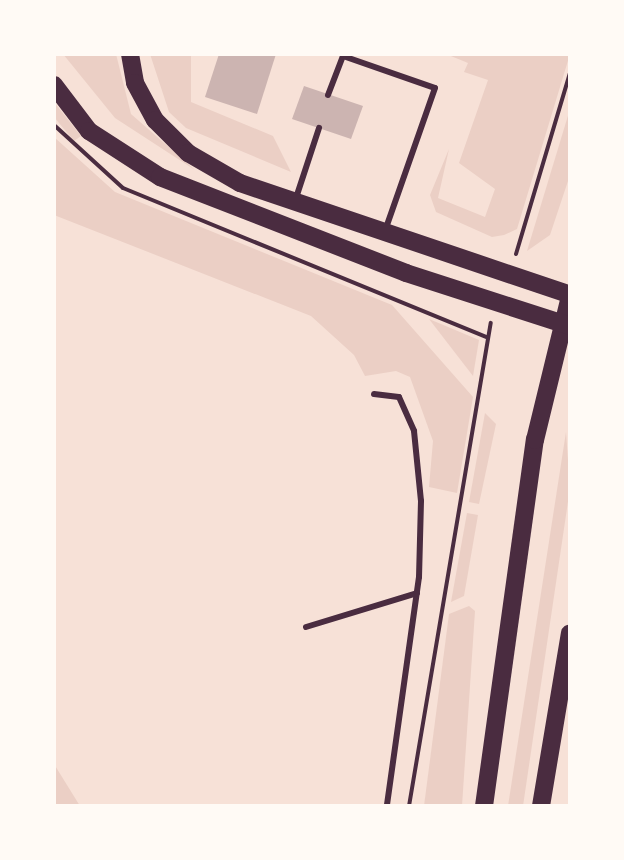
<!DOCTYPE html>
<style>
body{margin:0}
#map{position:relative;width:624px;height:860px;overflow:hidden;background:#f7e1d7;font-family:Raleway,sans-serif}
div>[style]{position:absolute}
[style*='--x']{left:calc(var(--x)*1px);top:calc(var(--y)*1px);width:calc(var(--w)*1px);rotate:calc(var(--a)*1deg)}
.green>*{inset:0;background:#ebcfc5}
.building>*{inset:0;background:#ccb4b1}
.path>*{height:4px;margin:-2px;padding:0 2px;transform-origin:2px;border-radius:2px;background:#4a2c40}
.service>*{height:6px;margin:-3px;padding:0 3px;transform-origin:3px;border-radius:3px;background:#4a2c40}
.primary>*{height:18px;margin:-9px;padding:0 9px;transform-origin:9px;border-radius:9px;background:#4a2c40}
.trunk>*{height:18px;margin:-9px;padding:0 9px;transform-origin:9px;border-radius:9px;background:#4a2c40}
span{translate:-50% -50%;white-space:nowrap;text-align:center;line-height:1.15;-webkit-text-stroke:6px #fffaf5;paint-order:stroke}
.frame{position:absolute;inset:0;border:56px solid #fffaf5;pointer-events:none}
</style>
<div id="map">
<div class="green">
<i style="clip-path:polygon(63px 54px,116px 54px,131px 114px,195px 170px,115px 118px)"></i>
<i style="clip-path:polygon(150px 54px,191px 54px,191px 102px,273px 136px,291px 172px,186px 128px,169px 112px)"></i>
<i style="clip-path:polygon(446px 54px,570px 54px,517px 229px,504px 235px,492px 237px,436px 212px,430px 195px,449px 149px,438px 198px,485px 217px,495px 189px,459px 163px,488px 80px,464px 72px,468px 63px)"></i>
<i style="clip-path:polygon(54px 102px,81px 136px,74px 141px,54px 117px)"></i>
<i style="clip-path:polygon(570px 109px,570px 175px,550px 235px,527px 251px)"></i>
<i style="clip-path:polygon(54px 137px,115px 192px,392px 305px,473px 397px,457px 493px,429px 487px,433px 441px,410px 377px,396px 371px,365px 376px,354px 355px,311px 316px,54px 215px)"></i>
<i style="clip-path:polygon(429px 319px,479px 340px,473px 376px)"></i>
<i style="clip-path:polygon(485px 413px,496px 424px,479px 504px,469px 502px)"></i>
<i style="clip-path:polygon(566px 432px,570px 488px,523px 806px,508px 806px)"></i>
<i style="clip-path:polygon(467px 513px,478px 515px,464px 596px,451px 602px)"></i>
<i style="clip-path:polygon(469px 606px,475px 611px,462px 806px,424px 806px,449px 614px)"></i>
<i style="clip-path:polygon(54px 764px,80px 806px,54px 806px)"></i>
</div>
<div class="building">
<i style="clip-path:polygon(219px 54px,276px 54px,257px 114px,205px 97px)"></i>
<i style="clip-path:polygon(304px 86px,363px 106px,351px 139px,292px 119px)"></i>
</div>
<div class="path">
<i style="--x:54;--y:125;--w:93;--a:42.4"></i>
<i style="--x:123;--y:188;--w:393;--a:22.3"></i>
<i style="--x:516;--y:254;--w:189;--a:-73.4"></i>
<i style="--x:409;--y:806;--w:490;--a:-80.4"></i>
</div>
<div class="service">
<i style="--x:328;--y:95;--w:42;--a:-69"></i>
<i style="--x:343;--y:56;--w:97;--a:19.2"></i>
<i style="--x:435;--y:88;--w:151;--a:109.3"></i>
<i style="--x:295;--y:201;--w:77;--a:-71.8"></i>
<i style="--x:374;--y:394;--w:25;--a:7"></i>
<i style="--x:399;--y:397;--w:37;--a:66"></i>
<i style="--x:414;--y:431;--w:70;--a:84.3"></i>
<i style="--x:421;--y:501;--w:76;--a:91.5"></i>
<i style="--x:419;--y:577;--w:231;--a:98"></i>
<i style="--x:306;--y:627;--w:116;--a:-17"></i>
</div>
<div class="primary">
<i style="--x:484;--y:806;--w:370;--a:-82.1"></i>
<i style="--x:535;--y:440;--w:148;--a:-76.3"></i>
<i style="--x:541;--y:806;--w:175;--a:-80.5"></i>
</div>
<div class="trunk">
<i style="--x:130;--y:54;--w:29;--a:80"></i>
<i style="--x:135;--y:83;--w:42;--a:61.6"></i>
<i style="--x:155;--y:120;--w:47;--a:45"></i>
<i style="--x:188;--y:153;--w:60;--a:30"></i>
<i style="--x:240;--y:183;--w:348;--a:18.7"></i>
<i style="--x:54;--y:85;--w:58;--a:52.7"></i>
<i style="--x:89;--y:131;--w:85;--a:32.9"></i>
<i style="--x:160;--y:177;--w:264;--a:21.3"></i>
<i style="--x:406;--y:273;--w:172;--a:17.9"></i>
</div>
<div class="frame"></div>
</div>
